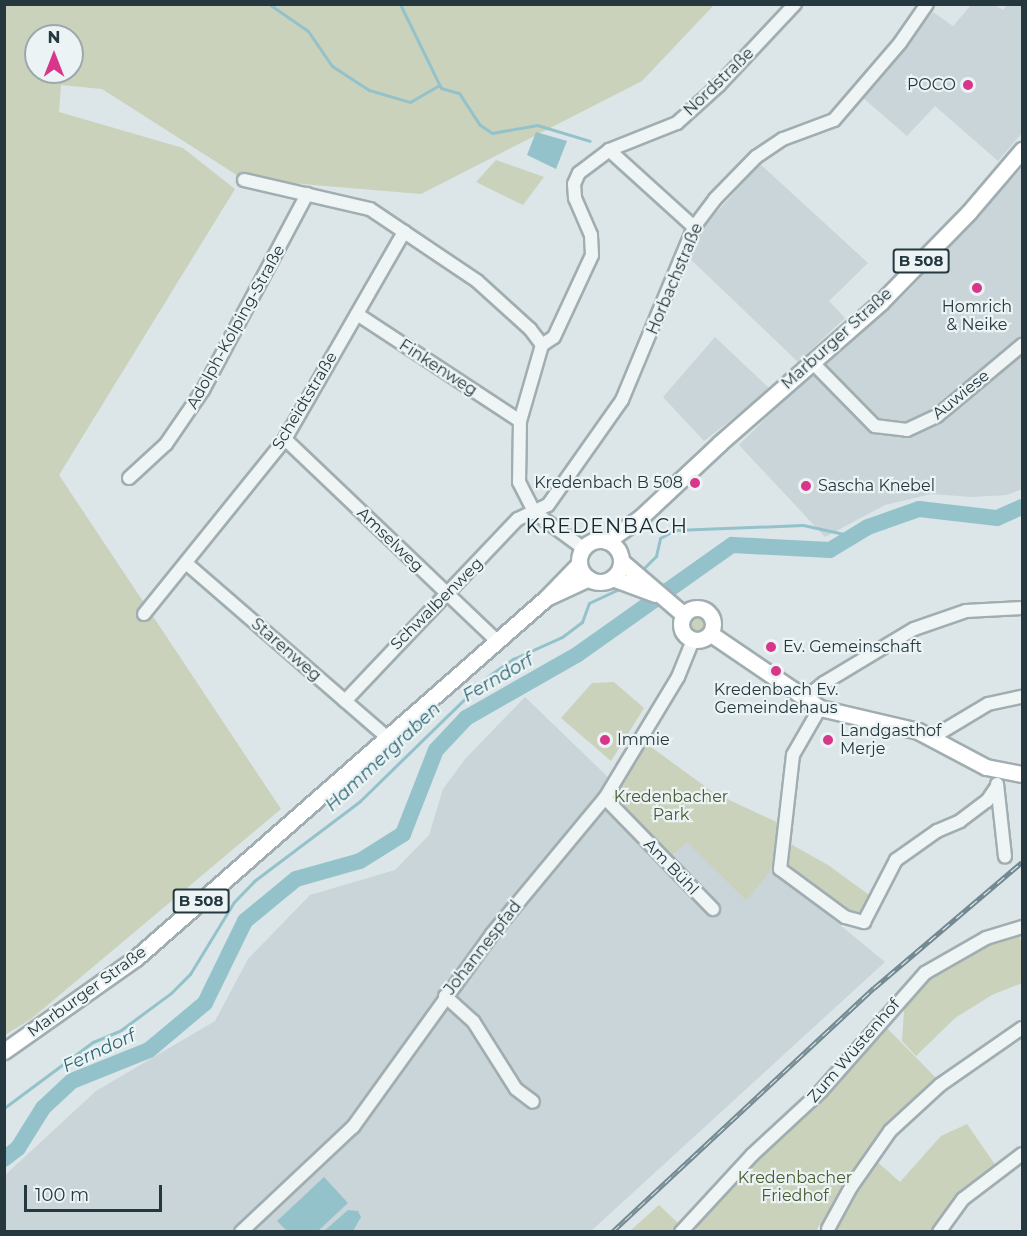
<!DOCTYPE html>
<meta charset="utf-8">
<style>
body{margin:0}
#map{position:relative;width:1027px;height:1236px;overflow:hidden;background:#dce5e7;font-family:Montserrat,sans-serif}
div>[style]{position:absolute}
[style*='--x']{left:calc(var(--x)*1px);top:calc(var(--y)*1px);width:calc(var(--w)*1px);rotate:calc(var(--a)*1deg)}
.built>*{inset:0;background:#cad5da}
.green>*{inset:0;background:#cad2bc}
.round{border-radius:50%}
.water>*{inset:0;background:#94c2cb}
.stream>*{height:3px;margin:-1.5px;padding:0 1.5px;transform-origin:1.5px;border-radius:1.5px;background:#94c2cb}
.river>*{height:16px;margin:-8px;padding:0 8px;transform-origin:8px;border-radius:8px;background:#94c2cb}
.roads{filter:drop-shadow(2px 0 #a1aeb1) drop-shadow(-2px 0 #a1aeb1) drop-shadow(0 2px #a1aeb1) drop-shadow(0 -2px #a1aeb1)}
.minor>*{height:12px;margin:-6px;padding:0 6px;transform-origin:6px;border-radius:6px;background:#eff4f5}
.major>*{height:15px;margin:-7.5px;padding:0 7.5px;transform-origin:7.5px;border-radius:7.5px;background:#fff}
.major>.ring{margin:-7.5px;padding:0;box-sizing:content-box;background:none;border:15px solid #fff;border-radius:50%}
.rail>*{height:5px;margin-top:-2.5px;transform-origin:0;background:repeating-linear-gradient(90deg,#ebf3f5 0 9px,#748a92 0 18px);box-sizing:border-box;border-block:2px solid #748a92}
.dots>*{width:16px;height:16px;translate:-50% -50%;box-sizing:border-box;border:3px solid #ebf3f5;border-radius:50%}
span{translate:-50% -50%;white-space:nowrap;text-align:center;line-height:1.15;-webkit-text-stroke:4.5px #ebf3f5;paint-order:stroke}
.shield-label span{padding:2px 4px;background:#ebf3f5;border:2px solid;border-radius:4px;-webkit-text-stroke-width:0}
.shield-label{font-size:15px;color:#25383f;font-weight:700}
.street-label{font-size:16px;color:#25383f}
.poi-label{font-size:16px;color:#25383f}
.right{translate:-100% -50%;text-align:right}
.left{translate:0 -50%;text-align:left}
.park-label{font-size:16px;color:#495b31}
.water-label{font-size:18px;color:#2c6875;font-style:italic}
.quarter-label{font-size:20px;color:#17282f;letter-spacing:1.5px}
.frame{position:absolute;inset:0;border:6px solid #25383f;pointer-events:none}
.north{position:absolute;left:24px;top:24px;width:60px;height:60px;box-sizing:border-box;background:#ebf3f5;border:2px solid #9ca8ac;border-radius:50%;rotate:0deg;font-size:16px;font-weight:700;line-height:24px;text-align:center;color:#25383f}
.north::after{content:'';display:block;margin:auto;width:21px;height:27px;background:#d7368a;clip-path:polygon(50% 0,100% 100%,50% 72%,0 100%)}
.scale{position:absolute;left:24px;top:1185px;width:138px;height:27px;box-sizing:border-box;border:3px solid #25383f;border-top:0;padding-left:8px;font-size:18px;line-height:21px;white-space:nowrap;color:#25383f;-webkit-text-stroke:4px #ebf3f5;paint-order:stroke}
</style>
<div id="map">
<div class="built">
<i style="clip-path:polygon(971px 5px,995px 5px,1003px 10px,1007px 5px,1022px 5px,1022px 133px,998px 161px,935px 106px,907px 136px,862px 97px,933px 12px,953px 26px)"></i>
<i style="clip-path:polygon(760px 164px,868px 263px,829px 301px,845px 318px,798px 362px,682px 251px)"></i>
<i style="clip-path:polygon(1022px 168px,1022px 489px,1007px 495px,972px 497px,931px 494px,885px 505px,825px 537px,739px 445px,809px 375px,908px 291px)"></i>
<i style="clip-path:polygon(715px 337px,770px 389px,704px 441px,663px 397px)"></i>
<i style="clip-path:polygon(525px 697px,610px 779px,618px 795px,671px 858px,687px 841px,746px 901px,772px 869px,885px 962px,591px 1231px,5px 1232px,5px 1175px,96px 1091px,215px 1021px,248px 959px,310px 895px,395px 870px,429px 835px,443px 789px,466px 758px)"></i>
</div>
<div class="green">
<i style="clip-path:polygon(evenodd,5px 5px,714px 5px,642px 81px,421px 194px,243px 179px,102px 89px,61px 85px,59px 112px,183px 148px,235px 189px,59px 475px,281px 809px,31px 1019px,5px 1035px,5px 5px,36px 36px,72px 36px,72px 72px,36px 72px,36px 36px)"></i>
<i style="clip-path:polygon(496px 160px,544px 177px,523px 205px,476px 182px)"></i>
<i class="round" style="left:681px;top:608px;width:32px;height:32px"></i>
<i style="clip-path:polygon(614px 682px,644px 708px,611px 761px,561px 718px,592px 683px)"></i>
<i style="clip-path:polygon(647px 744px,714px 793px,781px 824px,778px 862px,746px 901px,687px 842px,670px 858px,622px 808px,618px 790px)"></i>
<i style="clip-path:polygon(787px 842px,828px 865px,872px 897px,862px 913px,851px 914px,789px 868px)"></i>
<i style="clip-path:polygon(1018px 931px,1022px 945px,1022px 983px,992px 995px,955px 1018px,916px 1056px,902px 1041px,905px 997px,948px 960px)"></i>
<i style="clip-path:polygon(886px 1027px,938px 1080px,888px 1129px,844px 1182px,824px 1227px,819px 1225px,816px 1232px,698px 1232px,693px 1226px,849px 1070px)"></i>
<i style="clip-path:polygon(967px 1124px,996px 1166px,959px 1194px,931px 1231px,834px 1231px,874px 1159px,900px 1182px,941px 1136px)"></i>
<i style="clip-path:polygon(659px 1205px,679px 1224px,673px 1231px,630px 1231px)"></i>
</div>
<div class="water">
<i style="clip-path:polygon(536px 132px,567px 141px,556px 169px,527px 155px)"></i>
<i style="clip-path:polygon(324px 1177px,348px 1203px,318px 1231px,287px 1231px,277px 1221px)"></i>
<i style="clip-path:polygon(348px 1210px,358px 1211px,361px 1217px,353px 1231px,324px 1231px)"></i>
</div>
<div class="stream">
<i style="--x:269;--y:4;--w:47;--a:34.7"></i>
<i style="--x:308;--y:31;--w:42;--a:55.6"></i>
<i style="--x:332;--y:66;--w:44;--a:33"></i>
<i style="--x:369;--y:90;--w:43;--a:16.3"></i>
<i style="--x:410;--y:102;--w:34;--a:-30"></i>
<i style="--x:400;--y:4;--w:93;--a:64"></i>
<i style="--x:441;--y:88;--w:19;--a:16"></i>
<i style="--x:459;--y:93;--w:38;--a:57"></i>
<i style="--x:480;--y:125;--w:14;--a:34"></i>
<i style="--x:492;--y:133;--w:46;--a:-10.1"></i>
<i style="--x:537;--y:125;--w:55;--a:16.8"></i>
<i style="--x:640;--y:572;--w:23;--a:-45"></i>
<i style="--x:656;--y:556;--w:18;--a:-77"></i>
<i style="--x:660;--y:538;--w:17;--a:-28"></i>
<i style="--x:675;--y:530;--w:128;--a:-2.2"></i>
<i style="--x:803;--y:525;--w:51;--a:12.4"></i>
<i style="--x:4;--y:1108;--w:111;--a:-36.6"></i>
<i style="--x:93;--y:1042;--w:30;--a:-23"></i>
<i style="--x:121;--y:1030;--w:62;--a:-36.5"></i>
<i style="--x:171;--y:993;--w:27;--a:-45"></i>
<i style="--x:190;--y:974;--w:84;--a:-58.6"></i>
<i style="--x:234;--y:902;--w:29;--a:-46"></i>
<i style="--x:254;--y:881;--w:133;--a:-37"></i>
<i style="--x:360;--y:801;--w:177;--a:-44.3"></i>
<i style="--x:487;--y:677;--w:32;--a:-35"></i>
<i style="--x:513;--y:659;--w:54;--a:-24.2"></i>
<i style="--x:562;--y:637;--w:25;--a:-37"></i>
<i style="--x:582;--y:622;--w:20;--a:-70"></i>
<i style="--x:589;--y:603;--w:35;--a:-25"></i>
</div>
<div class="river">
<i style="--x:4;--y:1159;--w:18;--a:-38"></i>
<i style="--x:18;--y:1148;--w:47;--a:-58"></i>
<i style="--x:43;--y:1108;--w:40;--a:-43"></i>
<i style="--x:72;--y:1081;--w:83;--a:-21.9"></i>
<i style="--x:149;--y:1050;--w:73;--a:-40"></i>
<i style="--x:205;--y:1003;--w:91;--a:-64"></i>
<i style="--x:245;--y:921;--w:66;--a:-39.5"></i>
<i style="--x:296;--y:879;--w:66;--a:-15.7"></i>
<i style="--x:360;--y:861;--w:51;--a:-32.1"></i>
<i style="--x:403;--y:834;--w:90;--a:-68.6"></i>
<i style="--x:436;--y:750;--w:44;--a:-46.8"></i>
<i style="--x:466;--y:718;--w:129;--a:-29.7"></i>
<i style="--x:578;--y:654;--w:189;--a:-35.3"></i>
<i style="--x:732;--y:545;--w:98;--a:2.9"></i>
<i style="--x:830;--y:550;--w:44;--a:-31.2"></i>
<i style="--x:868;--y:527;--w:54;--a:-19.4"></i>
<i style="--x:919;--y:509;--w:79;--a:6.6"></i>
<i style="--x:997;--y:518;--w:27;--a:-24"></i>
</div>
<div class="roads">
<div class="minor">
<i style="--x:609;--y:150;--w:115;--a:42.2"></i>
<i style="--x:244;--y:180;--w:129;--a:13"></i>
<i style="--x:370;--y:209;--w:129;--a:33.9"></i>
<i style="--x:477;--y:281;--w:72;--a:42.2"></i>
<i style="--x:530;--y:329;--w:20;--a:53"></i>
<i style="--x:357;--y:314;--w:195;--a:33.3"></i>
<i style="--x:542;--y:345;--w:14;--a:-34"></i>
<i style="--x:554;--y:337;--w:90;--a:-65.1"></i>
<i style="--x:592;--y:255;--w:20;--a:-93"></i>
<i style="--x:591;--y:235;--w:40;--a:-113.4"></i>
<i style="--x:575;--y:198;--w:14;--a:-94"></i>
<i style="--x:574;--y:184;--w:12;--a:-66"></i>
<i style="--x:579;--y:173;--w:38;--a:-37"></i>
<i style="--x:609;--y:150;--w:73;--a:-21.7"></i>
<i style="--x:677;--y:123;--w:57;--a:-42.1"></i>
<i style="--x:719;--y:85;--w:111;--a:-46.8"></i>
<i style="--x:542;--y:345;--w:79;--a:106.1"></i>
<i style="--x:520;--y:421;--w:61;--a:90.9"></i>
<i style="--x:519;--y:482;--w:34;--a:63"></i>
<i style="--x:534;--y:512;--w:61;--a:36.3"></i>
<i style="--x:812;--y:362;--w:90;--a:45.5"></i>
<i style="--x:875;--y:426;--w:32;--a:7"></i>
<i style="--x:907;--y:430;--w:33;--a:-25"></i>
<i style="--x:937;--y:416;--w:111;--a:-39.9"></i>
<i style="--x:285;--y:439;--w:291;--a:43.6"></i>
<i style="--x:129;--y:478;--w:50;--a:-42.6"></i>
<i style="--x:166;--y:444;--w:65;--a:-55.6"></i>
<i style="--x:203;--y:390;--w:222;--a:-62"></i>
<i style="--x:186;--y:563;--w:266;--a:40.9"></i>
<i style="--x:144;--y:614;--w:225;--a:-51.1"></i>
<i style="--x:285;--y:439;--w:239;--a:-60.1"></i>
<i style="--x:804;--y:699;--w:26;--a:-39"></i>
<i style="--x:824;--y:683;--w:105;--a:-31"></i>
<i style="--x:914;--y:629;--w:55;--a:-19.1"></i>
<i style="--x:966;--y:611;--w:56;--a:-3.1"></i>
<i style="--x:345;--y:701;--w:251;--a:-46.5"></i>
<i style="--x:518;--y:519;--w:33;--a:-25"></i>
<i style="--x:548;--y:505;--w:128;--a:-54.8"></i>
<i style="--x:622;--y:400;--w:187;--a:-67.4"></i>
<i style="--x:694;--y:227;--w:35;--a:-53"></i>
<i style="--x:715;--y:199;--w:59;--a:-45.7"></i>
<i style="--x:756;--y:157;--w:32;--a:-34"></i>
<i style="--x:783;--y:139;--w:54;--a:-20.4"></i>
<i style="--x:834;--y:120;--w:101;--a:-49.4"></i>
<i style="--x:900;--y:43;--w:47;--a:-55.3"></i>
<i style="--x:820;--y:708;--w:54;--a:119.9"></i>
<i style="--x:793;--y:755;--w:115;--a:96.5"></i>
<i style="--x:780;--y:869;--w:81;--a:36.4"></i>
<i style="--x:845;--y:917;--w:20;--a:15"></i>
<i style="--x:864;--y:922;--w:70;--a:-62.7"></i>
<i style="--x:896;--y:860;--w:50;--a:-35.3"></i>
<i style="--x:937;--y:831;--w:25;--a:-23"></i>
<i style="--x:960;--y:821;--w:34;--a:-37"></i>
<i style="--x:987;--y:801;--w:18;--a:-56"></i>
<i style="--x:933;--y:737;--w:64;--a:-31"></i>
<i style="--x:988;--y:704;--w:35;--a:-12"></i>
<i style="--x:997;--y:784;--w:73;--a:83.7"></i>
<i style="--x:605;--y:798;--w:155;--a:45.8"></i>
<i style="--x:445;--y:996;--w:38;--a:42"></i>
<i style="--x:473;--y:1021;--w:80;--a:57.7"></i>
<i style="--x:516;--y:1089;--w:21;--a:37"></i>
<i style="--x:828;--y:1229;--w:48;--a:-61.3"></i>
<i style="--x:851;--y:1187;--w:68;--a:-55.1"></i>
<i style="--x:890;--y:1131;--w:68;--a:-42.6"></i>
<i style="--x:940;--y:1085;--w:100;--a:-34.8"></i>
<i style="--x:241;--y:1232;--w:154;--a:-43.2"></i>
<i style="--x:353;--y:1127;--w:238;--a:-54.2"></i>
<i style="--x:492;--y:934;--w:177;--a:-50.3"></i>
<i style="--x:605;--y:798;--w:141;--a:-58.9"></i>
<i style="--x:678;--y:677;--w:40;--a:-68"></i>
<i style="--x:681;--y:1232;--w:105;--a:-47.3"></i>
<i style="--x:752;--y:1155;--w:94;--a:-42.8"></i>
<i style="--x:821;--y:1091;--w:157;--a:-48.6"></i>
<i style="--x:925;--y:973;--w:70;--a:-29.8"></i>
<i style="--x:986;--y:938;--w:38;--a:-17"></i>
<i style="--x:939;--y:1232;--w:41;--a:-54"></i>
<i style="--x:963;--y:1199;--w:74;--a:-37.3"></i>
</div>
<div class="major">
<i class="ring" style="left:579px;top:540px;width:27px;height:27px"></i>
<i style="--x:607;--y:541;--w:42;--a:-35.2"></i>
<i style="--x:641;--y:517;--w:108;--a:-43.1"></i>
<i style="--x:720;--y:443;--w:213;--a:-41.2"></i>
<i style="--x:880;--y:303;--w:127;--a:-45.6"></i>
<i style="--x:969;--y:212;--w:82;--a:-49.5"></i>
<i style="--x:621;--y:561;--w:83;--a:40.6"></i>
<i style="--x:612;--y:578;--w:46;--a:20.4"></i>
<i style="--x:546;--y:598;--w:47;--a:-24.9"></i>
<i class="ring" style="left:681px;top:608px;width:17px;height:17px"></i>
<i style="--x:711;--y:634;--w:132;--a:34.2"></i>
<i style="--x:820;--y:708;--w:101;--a:13.2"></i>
<i style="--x:918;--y:731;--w:77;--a:27.9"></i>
<i style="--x:986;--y:767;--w:37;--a:11"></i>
<i style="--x:4;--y:1051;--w:161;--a:-35.2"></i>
<i style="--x:136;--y:958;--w:546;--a:-41.28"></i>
<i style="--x:546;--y:598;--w:47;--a:-45.9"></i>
</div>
</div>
<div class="rail">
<i style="--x:612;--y:1232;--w:358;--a:-43"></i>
<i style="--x:874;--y:988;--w:194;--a:-40.4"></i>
</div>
<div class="dots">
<i style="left:968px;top:85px;background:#d7368a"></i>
<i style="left:977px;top:288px;background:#d7368a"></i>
<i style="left:695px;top:483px;background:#d7368a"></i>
<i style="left:806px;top:486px;background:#d7368a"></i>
<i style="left:771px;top:647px;background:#d7368a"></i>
<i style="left:776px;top:671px;background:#d7368a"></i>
<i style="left:605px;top:740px;background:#d7368a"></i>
<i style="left:828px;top:740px;background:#d7368a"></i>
</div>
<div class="shield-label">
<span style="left:921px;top:261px">B 508</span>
<span style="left:201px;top:901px">B 508</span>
</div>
<div class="street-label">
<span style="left:719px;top:82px;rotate:-44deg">Nordstraße</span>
<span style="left:675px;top:279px;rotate:-67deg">Horbachstraße</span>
<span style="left:236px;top:327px;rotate:-61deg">Adolph-Kolping-Straße</span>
<span style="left:837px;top:339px;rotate:-42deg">Marburger Straße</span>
<span style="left:438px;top:368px;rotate:33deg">Finkenweg</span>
<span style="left:961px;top:395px;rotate:-39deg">Auwiese</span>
<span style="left:305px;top:401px;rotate:-59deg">Scheidtstraße</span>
<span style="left:390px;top:540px;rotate:44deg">Amselweg</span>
<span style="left:437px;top:604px;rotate:-45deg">Schwalbenweg</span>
<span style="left:286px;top:650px;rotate:41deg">Starenweg</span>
<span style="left:671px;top:867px;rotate:46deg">Am Bühl</span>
<span style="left:483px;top:948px;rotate:-52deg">Johannespfad</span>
<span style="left:87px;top:992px;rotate:-36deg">Marburger Straße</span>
<span style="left:854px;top:1051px;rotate:-49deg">Zum Wüstenhof</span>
</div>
<div class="poi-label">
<span class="right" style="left:956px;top:85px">POCO</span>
<span style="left:977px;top:316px">Homrich<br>&amp; Neike</span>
<span class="right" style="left:683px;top:483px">Kredenbach B 508</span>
<span class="left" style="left:818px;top:486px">Sascha Knebel</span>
<span class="left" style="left:783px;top:647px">Ev. Gemeinschaft</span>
<span style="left:776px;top:699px">Kredenbach Ev.<br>Gemeindehaus</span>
<span class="left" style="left:840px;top:740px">Landgasthof<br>Merje</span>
<span class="left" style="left:617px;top:740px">Immie</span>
</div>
<div class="park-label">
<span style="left:671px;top:806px">Kredenbacher<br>Park</span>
<span style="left:795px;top:1187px">Kredenbacher<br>Friedhof</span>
</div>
<div class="water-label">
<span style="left:498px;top:678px;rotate:-30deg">Ferndorf</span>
<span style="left:383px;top:757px;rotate:-43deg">Hammergraben</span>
<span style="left:99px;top:1051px;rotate:-25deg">Ferndorf</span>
</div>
<div class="quarter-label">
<span style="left:607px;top:526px">KREDENBACH</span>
</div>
<div class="frame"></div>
<div class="north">N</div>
<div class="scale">100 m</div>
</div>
